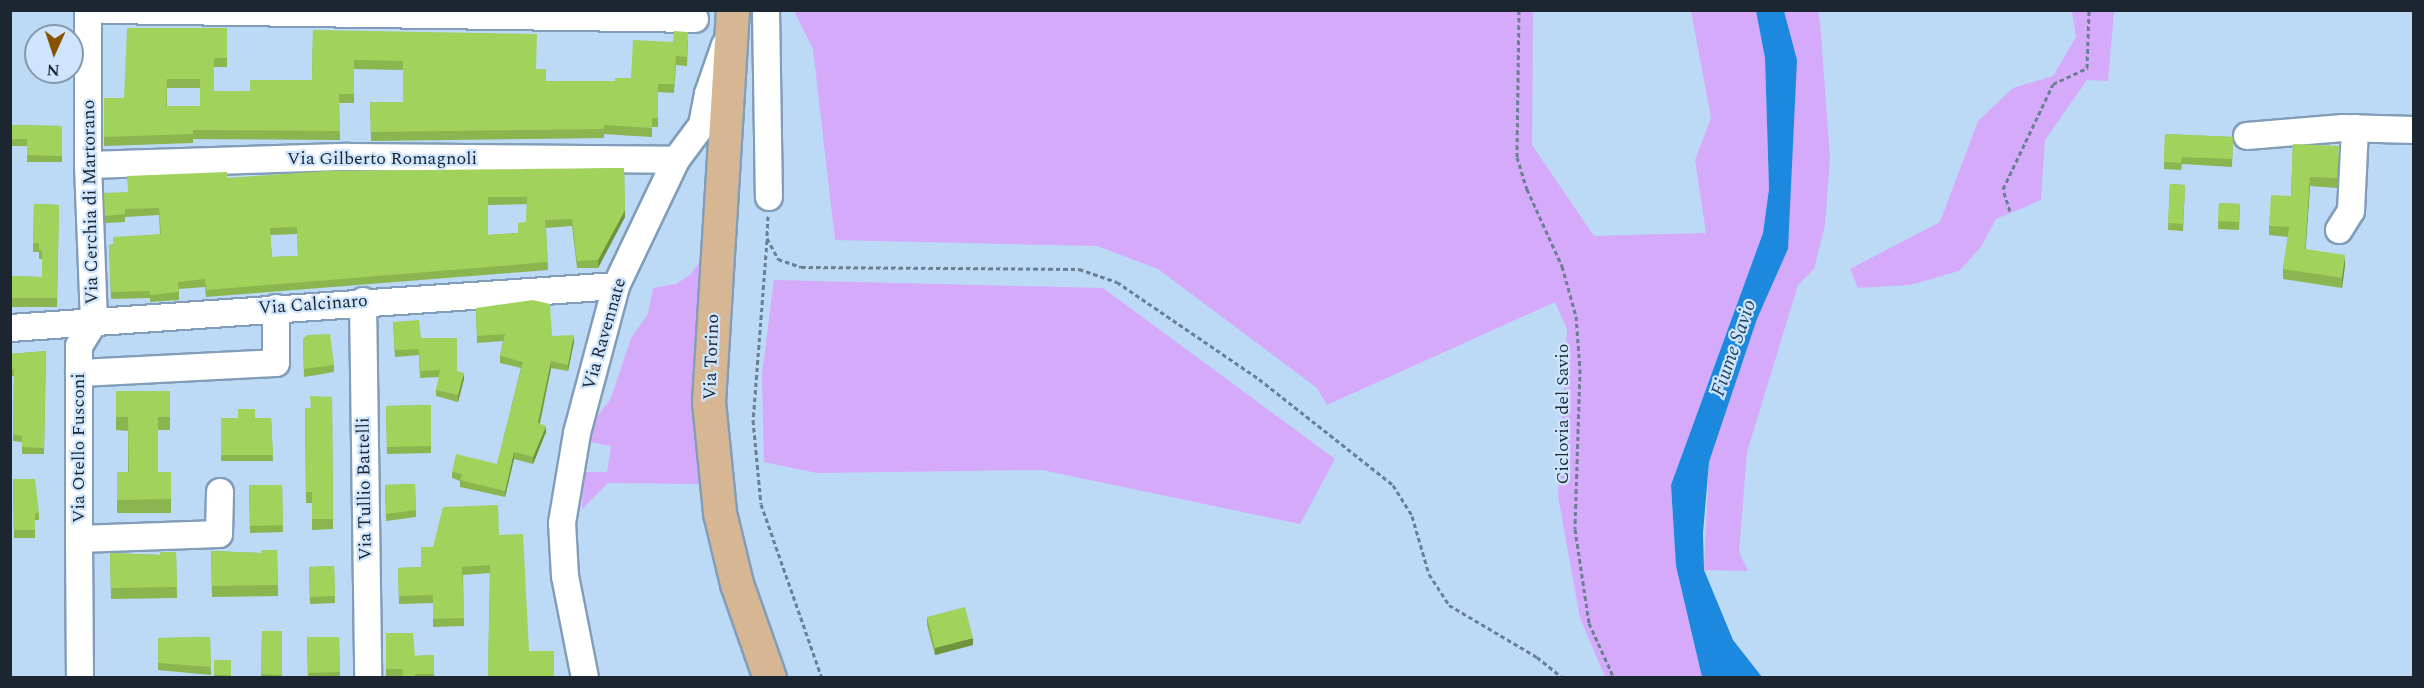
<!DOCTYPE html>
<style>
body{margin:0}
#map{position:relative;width:2424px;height:688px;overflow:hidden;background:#bcd9f6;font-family:Spectral,serif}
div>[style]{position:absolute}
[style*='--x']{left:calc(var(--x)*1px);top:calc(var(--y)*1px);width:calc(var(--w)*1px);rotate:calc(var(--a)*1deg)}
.green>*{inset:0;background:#d5aafb}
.water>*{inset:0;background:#1d89de}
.path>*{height:3px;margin-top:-1.5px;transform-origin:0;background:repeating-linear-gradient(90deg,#6b7f93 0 4.5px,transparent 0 7.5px)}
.roads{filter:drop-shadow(2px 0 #819db9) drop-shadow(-2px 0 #819db9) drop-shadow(0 2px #819db9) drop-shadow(0 -2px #819db9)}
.minor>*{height:26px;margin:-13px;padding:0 13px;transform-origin:13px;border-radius:13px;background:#fff}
.major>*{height:32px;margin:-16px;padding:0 16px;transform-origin:16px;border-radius:16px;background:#d7b793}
.wall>*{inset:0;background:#8ab54f}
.shaded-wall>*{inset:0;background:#719340}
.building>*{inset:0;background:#a1d25c}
span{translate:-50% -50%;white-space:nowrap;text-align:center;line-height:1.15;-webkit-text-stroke:4.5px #cee5fd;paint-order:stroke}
.street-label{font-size:18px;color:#1b2631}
.water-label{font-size:20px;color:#1d4467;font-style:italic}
.frame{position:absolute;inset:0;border:12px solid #1b2631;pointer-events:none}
.north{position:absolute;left:24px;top:24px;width:60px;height:60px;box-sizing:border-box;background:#cee5fd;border:2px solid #8699ab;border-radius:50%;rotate:183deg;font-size:16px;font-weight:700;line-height:24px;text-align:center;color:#1b2631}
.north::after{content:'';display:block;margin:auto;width:21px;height:27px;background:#885300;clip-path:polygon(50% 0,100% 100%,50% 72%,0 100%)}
</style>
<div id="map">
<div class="green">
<i style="clip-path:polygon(794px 11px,1533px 11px,1532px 145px,1594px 236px,1706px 233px,1695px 160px,1711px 118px,1691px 11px,1756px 11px,1765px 57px,1769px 189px,1763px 233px,1671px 485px,1676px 566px,1702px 677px,1605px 677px,1580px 618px,1558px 496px,1567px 329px,1555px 302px,1327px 405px,1317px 388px,1158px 269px,1097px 246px,835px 240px,813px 49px)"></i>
<i style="clip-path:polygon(1784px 11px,1818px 11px,1820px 22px,1830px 157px,1825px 225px,1814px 269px,1798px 285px,1747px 452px,1739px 552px,1748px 571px,1704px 570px,1709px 462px,1757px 319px,1788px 249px)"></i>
<i style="clip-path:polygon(2072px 11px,2114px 11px,2108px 81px,2087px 80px,2045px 140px,2041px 200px,1996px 219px,1981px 247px,1959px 271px,1910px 285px,1858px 288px,1850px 269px,1940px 222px,1978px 121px,2013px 88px,2053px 76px,2076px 37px)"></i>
<i style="clip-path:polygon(704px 256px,695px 434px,701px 484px,608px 483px,582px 509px,584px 472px,607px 472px,611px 446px,591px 442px,595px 420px,611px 398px,631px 338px,648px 314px,653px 288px,676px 284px,690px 275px)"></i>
<i style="clip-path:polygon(774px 280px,1103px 288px,1335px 459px,1300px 524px,1042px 470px,817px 473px,764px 462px,762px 375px)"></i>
</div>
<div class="water">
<i style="clip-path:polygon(1756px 11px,1784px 11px,1797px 60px,1788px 249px,1757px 319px,1709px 462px,1703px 533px,1704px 570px,1733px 640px,1762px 677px,1702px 677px,1676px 566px,1671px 485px,1763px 233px,1769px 189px,1765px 58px)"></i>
</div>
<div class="path">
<i style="--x:1519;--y:10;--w:147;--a:90.8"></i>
<i style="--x:1517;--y:157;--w:34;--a:73"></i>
<i style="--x:1527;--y:189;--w:85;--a:65.6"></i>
<i style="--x:1562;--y:266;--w:52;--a:74.4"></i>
<i style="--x:1576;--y:316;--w:53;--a:85.7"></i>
<i style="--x:1580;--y:369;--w:160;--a:91.8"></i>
<i style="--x:1575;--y:529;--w:95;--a:81.5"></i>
<i style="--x:1589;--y:623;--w:60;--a:65.6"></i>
<i style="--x:2010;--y:211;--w:23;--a:-108"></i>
<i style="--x:2003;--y:189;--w:116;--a:-64.5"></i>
<i style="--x:2053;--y:84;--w:38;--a:-25"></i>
<i style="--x:2087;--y:68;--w:58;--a:-88"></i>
<i style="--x:768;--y:216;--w:22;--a:93"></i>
<i style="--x:767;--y:238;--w:24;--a:62"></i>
<i style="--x:778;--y:259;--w:24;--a:19"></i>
<i style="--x:801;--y:267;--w:278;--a:0.4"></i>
<i style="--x:1079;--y:269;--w:40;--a:18.9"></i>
<i style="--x:1117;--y:282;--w:172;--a:34.3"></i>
<i style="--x:1259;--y:379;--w:171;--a:38.3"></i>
<i style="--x:1393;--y:485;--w:36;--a:58"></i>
<i style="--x:1412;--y:516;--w:60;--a:73.7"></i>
<i style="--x:1429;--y:574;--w:37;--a:57"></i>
<i style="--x:1449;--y:605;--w:102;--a:30.6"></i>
<i style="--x:1537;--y:657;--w:33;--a:39"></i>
<i style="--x:767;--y:240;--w:181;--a:94.4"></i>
<i style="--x:753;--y:420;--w:84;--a:84.6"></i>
<i style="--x:761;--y:504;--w:184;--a:70.7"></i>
</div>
<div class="roads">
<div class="minor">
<i style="--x:88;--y:10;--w:155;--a:90"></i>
<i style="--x:88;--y:165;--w:157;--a:87.8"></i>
<i style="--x:94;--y:322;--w:28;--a:122"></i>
<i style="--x:79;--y:346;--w:193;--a:90"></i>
<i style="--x:79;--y:539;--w:140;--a:-2"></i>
<i style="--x:219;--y:534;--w:42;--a:-88.6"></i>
<i style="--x:105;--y:10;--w:590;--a:0.87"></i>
<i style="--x:766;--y:10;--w:187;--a:89.1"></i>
<i style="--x:2247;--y:136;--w:96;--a:-4.8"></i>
<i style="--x:2343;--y:128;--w:71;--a:1.6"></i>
<i style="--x:88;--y:165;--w:260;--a:-1.8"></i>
<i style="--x:348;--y:157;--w:328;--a:0.5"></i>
<i style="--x:2339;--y:230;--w:22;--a:-58"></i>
<i style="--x:2351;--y:211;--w:83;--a:-87.2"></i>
<i style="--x:363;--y:301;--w:377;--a:89.2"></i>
<i style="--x:10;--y:328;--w:607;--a:-3.96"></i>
<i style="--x:79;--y:373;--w:197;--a:-2.9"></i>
<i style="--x:276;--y:363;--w:55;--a:-90"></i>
<i style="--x:79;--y:539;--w:139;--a:89.6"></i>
<i style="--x:585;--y:678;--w:104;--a:-101.1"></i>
<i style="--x:565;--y:576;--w:53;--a:-93.2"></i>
<i style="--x:562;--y:523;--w:91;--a:-80.5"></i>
<i style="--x:577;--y:433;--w:152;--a:-75.1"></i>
<i style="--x:616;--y:286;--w:140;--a:-64.5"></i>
<i style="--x:676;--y:160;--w:44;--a:-53.4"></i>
<i style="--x:702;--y:125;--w:32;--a:-79"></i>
<i style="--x:708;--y:94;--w:52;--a:-70.9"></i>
</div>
<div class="major">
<i style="--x:733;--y:10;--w:393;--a:93.5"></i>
<i style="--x:709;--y:402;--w:112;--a:84.3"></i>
<i style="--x:720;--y:513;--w:73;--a:76.5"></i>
<i style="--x:737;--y:584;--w:100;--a:70.7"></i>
</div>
</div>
<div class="wall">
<i style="clip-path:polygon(evenodd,227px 28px,227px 67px,214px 67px,214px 91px,250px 91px,312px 80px,313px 30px,536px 69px,546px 81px,615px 81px,631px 78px,673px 42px,688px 41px,687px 66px,676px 65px,674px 93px,658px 92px,658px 127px,652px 127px,652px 137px,604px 134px,604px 138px,371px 141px,370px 102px,403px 102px,403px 70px,354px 69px,354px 103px,339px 103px,340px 140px,193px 139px,193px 143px,104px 146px,104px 98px,124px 98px,227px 28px,167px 88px,200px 88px,200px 106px,167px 106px,167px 88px)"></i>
<i style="clip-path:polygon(12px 125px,62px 126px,62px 162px,27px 162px,27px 146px,12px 146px)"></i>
<i style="clip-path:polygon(2165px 134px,2233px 137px,2232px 167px,2182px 164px,2181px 170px,2164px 169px)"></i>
<i style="clip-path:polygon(2293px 144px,2339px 156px,2337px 188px,2310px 186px,2305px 249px,2345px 265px,2342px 288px,2283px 279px,2283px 269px,2288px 237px,2269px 235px,2269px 226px,2291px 196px)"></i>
<i style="clip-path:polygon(evenodd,624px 168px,625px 217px,598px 268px,577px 268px,572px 226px,546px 228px,548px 270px,206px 297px,205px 287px,179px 289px,179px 300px,150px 302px,150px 298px,111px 299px,109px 245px,160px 234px,159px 215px,125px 217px,125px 222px,105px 223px,104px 193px,127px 193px,227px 178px,624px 168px,527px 204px,526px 222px,518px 233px,488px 235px,488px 205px,527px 204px,624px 168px,297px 234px,298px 256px,272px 257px,270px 235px,297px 234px)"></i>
<i style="clip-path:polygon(2170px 184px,2185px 185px,2183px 231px,2168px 230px)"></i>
<i style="clip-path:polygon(2219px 203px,2240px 204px,2239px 230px,2218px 229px)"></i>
<i style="clip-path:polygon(34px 204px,59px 205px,57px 307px,10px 307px,10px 276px,42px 277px,42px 259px,39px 259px,39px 252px,33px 252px)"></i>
<i style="clip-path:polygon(476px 308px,552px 336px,574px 342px,568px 371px,551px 368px,540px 424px,546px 432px,533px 464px,514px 459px,505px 497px,460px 487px,460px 481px,452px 478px,452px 472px,497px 464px,521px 368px,500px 363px,500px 356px,503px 341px,477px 343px)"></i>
<i style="clip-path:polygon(393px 322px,421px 338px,457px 371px,464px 379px,458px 402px,436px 396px,436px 390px,439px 377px,420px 378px,419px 355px,395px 357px)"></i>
<i style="clip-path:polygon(303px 339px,334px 365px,334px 372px,304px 377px)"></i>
<i style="clip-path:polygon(46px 351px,44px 454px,22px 454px,22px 442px,13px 441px,14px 376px,10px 376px,10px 354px)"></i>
<i style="clip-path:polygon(116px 391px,170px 391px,170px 430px,158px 430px,158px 472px,171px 472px,171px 513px,117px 513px,117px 472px,128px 472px,128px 431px,116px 430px)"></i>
<i style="clip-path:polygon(332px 397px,333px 529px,312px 530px,312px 503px,306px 503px,305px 408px,310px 408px)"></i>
<i style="clip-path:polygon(431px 405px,431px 453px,387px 454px,386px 406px)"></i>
<i style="clip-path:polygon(221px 418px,271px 418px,273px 461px,221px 461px)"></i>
<i style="clip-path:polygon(13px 479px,39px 513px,39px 520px,35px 520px,35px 538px,14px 538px)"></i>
<i style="clip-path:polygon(415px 484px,416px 517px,386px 521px,385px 485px)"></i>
<i style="clip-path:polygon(249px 485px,282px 485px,283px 532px,250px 533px)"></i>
<i style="clip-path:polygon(499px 535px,529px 651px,554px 678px,488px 678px,490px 573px,463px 575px,464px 626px,433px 627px,433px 603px,399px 604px,398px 568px,421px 567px,433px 547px)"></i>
<i style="clip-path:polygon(277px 550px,278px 596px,212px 597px,211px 551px,261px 553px)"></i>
<i style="clip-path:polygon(176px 552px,177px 598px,111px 599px,110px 553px,160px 555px)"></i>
<i style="clip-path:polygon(334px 566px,335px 603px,310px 604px,309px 567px)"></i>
<i style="clip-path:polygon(927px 617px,973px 645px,935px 655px,927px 625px)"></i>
<i style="clip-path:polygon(262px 631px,282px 631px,282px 678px,261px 678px)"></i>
<i style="clip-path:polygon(386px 633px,415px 656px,434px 655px,434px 678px,386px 678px)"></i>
<i style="clip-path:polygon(210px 637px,211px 675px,158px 670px,158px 638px)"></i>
<i style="clip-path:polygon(307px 637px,339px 637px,340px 678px,308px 678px)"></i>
<i style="clip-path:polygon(214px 660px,231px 660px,231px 678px,214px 678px)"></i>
</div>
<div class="shaded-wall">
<i style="clip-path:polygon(2310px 177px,2310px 186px,2305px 259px,2305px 249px)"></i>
<i style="clip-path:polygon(625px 210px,625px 217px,598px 268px,598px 260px)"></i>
<i style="clip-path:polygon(2345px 255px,2345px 265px,2342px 288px,2342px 278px)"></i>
<i style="clip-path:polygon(574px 335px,574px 342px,568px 371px,568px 365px)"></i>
<i style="clip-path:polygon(551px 361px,551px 368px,538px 430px,538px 423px)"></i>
<i style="clip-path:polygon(464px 373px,464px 379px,458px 402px,458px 395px)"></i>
<i style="clip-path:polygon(546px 426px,546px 432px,533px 464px,533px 457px)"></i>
<i style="clip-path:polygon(514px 452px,514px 459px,505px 497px,505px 491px)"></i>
<i style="clip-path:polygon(973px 638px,973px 645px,935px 655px,935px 648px)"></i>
</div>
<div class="building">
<i style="clip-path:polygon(evenodd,127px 28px,227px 28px,227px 58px,214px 58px,214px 91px,250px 91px,250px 80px,312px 80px,313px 30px,537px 34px,536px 69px,546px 69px,546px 81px,615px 81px,615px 78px,631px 78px,633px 40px,673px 42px,674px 31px,688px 32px,687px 57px,676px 56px,674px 84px,658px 84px,658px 118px,652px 118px,652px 128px,604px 125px,604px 129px,371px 132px,370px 102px,403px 102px,403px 61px,354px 60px,354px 94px,339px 94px,340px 131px,193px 130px,193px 134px,104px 137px,104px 98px,124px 98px,127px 28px,167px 79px,200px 79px,200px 106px,166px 106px,167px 79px)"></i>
<i style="clip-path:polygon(12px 125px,62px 126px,62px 156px,27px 155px,27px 139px,12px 139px)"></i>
<i style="clip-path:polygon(2165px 134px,2233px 137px,2232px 159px,2182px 157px,2181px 163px,2164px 162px)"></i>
<i style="clip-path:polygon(2293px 144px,2339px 146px,2337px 178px,2310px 177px,2305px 249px,2345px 255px,2342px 278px,2283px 269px,2289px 227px,2269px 226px,2271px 195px,2291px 196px)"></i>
<i style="clip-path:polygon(evenodd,624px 168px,625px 210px,598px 260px,577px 261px,572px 219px,545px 220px,548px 262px,206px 290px,205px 279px,178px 282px,179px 292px,150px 295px,150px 291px,111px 292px,109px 245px,113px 245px,113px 237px,161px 234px,159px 208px,125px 209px,125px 214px,105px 216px,104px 193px,128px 192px,127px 176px,227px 172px,227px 178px,327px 171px,624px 168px,488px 197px,527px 197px,526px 222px,518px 223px,518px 233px,488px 235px,488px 197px,624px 168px,297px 227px,298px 256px,272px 257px,270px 228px,297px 227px)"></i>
<i style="clip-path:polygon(2170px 184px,2185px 185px,2183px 224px,2168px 223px)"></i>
<i style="clip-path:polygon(2219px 203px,2240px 204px,2239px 222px,2218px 221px)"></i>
<i style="clip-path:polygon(34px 204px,59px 205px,57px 298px,10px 298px,10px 276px,42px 277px,42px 250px,39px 250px,39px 243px,33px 243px)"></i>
<i style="clip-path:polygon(533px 300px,550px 304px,552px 336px,574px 335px,568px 365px,551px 361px,538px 423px,546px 426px,533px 457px,514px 452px,505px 491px,460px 480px,462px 474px,452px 472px,456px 454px,497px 464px,523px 362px,500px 356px,505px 334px,477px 336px,476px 308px)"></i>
<i style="clip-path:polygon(419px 320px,421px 338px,457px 338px,457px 371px,464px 373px,458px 395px,436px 390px,440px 370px,420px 371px,419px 349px,395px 350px,393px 322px)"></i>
<i style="clip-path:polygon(330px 334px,334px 365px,304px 369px,303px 339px,307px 335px)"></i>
<i style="clip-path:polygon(46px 351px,44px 448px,22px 447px,22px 436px,13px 434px,14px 369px,10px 369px,10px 354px)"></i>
<i style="clip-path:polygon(116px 391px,170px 391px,170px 417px,158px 417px,158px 472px,171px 472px,171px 499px,117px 500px,117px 472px,129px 472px,128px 417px,116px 417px)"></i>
<i style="clip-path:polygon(310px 396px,332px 397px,333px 519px,312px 519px,312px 492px,306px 492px,305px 408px,311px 408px)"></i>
<i style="clip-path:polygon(431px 405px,431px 446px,387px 447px,386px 406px)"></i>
<i style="clip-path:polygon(238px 409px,255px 409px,255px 418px,271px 418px,273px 455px,221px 455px,221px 418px,238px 418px)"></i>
<i style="clip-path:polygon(13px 479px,35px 479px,39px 513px,35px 513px,35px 530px,14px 530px)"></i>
<i style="clip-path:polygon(415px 484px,416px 510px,386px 514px,385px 485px)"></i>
<i style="clip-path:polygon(249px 485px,282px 485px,283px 525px,250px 526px)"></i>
<i style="clip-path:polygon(498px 505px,499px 535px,523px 534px,529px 651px,554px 651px,554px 678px,535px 678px,535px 676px,488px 677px,490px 565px,462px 567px,464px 618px,433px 619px,433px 595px,399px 596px,398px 568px,421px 567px,421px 547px,433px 547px,443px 507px)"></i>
<i style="clip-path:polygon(261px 550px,277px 550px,278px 585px,212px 586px,211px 551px,262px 553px)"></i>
<i style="clip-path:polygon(160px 552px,176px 552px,177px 587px,111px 588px,110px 553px,160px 555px)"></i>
<i style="clip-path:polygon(334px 566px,335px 596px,310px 597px,309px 567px)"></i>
<i style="clip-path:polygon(965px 607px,973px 638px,935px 648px,927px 617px)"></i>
<i style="clip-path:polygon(262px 631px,282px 631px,282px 675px,261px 674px)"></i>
<i style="clip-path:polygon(386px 633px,413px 633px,415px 656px,434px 655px,434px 674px,415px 674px,415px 678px,402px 678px,403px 669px,386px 669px)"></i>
<i style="clip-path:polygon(210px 637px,211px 667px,158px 663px,158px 638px)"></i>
<i style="clip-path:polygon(307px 637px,339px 637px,340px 672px,308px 673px)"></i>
<i style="clip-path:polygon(214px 660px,231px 660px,231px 675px,214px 675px)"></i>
</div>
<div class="street-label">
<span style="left:382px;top:159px">Via Gilberto Romagnoli</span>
<span style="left:91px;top:202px;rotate:-91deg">Via Cerchia di Martorano</span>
<span style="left:313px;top:305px;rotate:-4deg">Via Calcinaro</span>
<span style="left:605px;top:334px;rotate:-74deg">Via Ravennate</span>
<span style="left:712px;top:357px;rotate:-88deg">Via Torino</span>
<span style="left:1563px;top:414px;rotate:-90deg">Ciclovia del Savio</span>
<span style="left:79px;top:448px;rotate:-90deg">Via Otello Fusconi</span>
<span style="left:365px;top:489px;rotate:-91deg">Via Tullio Battelli</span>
</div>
<div class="water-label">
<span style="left:1734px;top:348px;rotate:-71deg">Fiume Savio</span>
</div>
<div class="frame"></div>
<div class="north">N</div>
</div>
